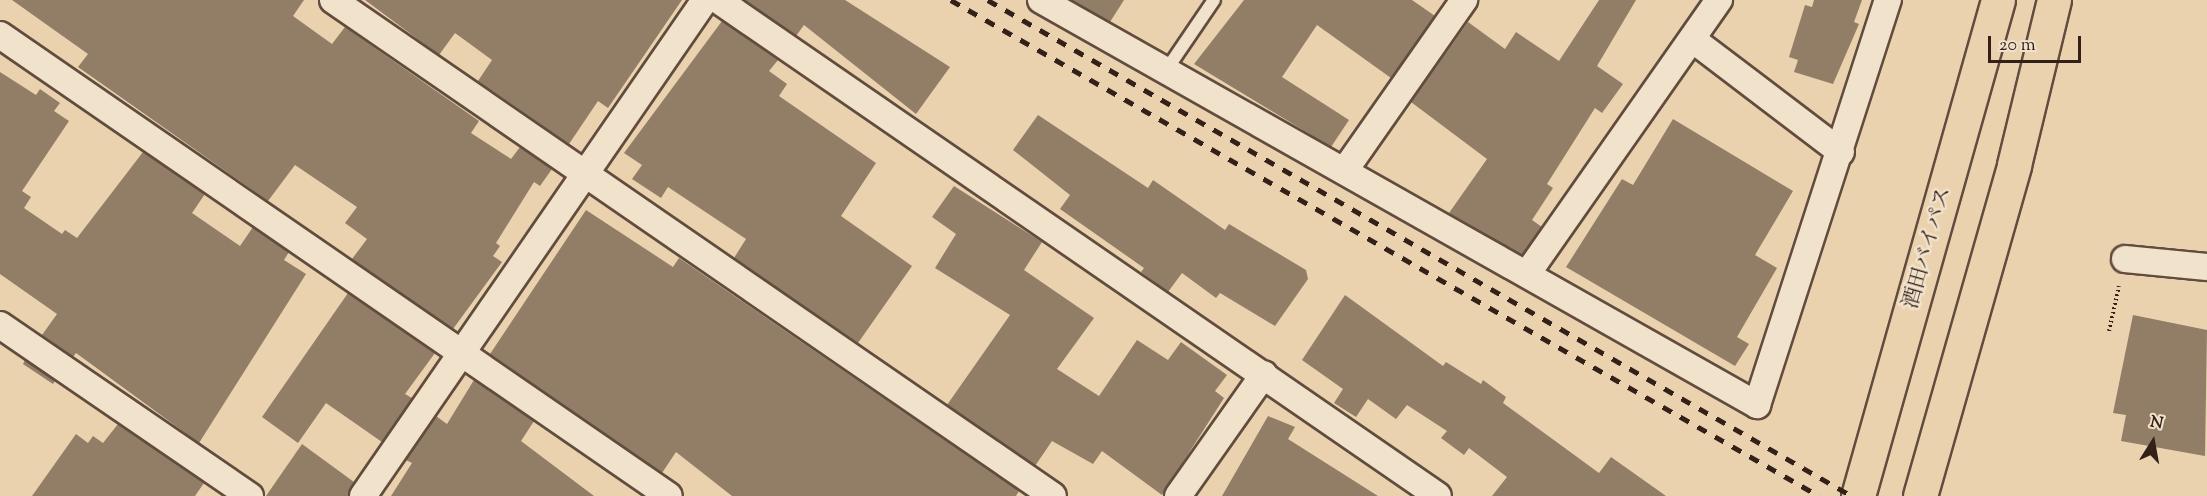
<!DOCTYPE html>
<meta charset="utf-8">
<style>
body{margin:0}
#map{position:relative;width:2207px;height:496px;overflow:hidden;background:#ead2af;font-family:"Sorts Mill Goudy","Noto Serif JP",serif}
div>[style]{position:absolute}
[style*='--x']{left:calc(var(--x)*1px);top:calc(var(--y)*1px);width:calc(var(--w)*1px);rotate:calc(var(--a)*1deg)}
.building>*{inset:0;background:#927d67}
.path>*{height:4px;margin-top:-2px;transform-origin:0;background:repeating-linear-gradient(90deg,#332019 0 1.5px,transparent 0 4.5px)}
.roads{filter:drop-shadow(2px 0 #614c3e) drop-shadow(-2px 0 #614c3e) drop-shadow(0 2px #614c3e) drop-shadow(0 -2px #614c3e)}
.lane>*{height:12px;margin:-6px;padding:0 6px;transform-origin:6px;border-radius:6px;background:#f1e2cb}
.street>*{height:26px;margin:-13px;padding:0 13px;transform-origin:13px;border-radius:13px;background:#f1e2cb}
.highway>*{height:33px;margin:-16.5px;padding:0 16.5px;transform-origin:16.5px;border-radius:16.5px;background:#ead2af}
.rail>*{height:4.5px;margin-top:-2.25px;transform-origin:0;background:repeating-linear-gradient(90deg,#332019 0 10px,transparent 0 20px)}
span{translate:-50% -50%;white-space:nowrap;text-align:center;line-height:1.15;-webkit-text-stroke:5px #f1e2cb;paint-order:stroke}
.street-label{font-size:21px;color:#332019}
.north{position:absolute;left:2123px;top:412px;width:60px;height:60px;-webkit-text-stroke:4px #f1e2cb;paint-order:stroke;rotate:11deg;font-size:16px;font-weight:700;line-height:24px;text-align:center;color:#332019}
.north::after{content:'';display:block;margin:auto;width:21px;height:27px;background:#332019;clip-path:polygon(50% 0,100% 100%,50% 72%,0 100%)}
.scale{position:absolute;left:1988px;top:36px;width:93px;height:27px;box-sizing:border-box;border:3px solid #332019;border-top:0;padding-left:8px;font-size:18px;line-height:21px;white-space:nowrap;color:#332019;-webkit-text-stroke:4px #f1e2cb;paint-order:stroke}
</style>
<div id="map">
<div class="building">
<i style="clip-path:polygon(12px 0,304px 0,293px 16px,332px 44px,345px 27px,479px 121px,471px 133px,511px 159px,520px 147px,552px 169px,540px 186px,534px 182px,496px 243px,500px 246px,493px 256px,502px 262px,453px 329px,352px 259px,367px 239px,345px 223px,357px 207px,295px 165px,268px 201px,78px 67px,88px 54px)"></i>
<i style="clip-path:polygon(365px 0,682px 0,608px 108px,598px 101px,569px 144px,478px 81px,492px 60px,455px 33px,439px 55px)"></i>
<i style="clip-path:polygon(744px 0,845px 0,950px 67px,916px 114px,804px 25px,796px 36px)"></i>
<i style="clip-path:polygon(1071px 0,1124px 0,1110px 22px)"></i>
<i style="clip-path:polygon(1244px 0,1412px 0,1435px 16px,1391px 78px,1317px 25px,1282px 77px,1349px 120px,1331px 147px,1194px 64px)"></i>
<i style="clip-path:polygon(1599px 0,1636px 0,1597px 66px,1623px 84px,1602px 113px,1595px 108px,1547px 184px,1553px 188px,1532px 220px,1542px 227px,1522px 255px,1449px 213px,1487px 159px,1411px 102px,1468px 22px,1505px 49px,1516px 32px,1559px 61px)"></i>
<i style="clip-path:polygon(1814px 0,1862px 0,1854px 22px,1859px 24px,1833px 84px,1794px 72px,1798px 60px,1789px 57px,1805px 5px,1812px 7px)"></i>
<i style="clip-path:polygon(722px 21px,778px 60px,769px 71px,787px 84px,779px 96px,876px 163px,841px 216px,912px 266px,858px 343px,734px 258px,746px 239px,668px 187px,661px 198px,632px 179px,642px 165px,624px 153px)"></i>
<i style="clip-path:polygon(0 72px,36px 95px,40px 89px,60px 103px,54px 111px,69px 121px,22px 191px,31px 197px,24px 208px,62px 234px,65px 230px,77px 238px,143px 152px,205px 194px,192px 213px,240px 246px,253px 227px,289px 252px,284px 260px,306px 274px,199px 443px,76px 353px,73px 357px,42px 335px,57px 314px,0 274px)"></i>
<i style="clip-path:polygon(1038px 115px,1148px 188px,1153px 180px,1225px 230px,1229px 224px,1306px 270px,1308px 279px,1275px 326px,1220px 293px,1216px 298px,1182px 273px,1168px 292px,1141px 272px,1144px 268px,1060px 209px,1070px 195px,1013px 150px)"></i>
<i style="clip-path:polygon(1673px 119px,1793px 191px,1755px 255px,1777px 268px,1737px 337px,1749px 344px,1735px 366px,1566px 267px,1622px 179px,1633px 185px)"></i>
<i style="clip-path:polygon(954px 186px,1042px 242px,1024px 270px,1094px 318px,1057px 369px,1099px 396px,1137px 340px,1168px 360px,1181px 342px,1227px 375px,1215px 391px,1224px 398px,1162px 495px,1102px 451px,1093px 464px,1052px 441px,1035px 466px,947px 405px,1010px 315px,935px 268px,956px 234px,932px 217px)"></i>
<i style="clip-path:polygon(586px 210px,673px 267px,679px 258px,1019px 491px,1016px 496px,732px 496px,676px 452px,662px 473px,490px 354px)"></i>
<i style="clip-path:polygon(348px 293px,435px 353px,405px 394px,412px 398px,382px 442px,326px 403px,298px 443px,262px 417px)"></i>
<i style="clip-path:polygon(1345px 295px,1443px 366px,1446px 362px,1481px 384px,1483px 380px,1506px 397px,1503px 403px,1599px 473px,1611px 457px,1666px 496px,1492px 496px,1507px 477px,1469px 448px,1464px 455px,1441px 438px,1447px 431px,1407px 405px,1396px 419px,1368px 399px,1356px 417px,1334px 403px,1343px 389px,1302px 360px)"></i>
<i style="clip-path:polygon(2133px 315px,2207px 330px,2205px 456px,2121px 441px,2126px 415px,2113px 413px)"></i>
<i style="clip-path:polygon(25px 360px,55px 381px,53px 384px,23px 364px)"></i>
<i style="clip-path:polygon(474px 380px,534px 421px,521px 441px,594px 496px,391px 496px,412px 463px,406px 460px,436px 416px,447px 424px)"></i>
<i style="clip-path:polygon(1268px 416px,1295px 427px,1288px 439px,1378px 496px,1222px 496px)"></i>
<i style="clip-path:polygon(118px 424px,204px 483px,195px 496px,32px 496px,76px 434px,88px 443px,93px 436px,103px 443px)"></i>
<i style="clip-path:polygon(302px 444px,354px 482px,348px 496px,266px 496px)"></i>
</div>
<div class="path">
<i style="--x:2109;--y:331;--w:46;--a:-77.5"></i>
</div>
<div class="roads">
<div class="lane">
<i style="--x:1165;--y:72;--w:87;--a:-55.8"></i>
</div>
<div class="street">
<i style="--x:333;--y:0;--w:874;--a:34.56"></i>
<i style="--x:718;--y:0;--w:874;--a:34.56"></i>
<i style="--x:1041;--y:0;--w:823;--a:29.49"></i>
<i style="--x:1757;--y:405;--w:426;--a:-72.1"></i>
<i style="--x:0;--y:35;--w:812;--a:34.57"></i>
<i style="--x:1692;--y:39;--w:187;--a:37.2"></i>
<i style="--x:1345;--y:170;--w:208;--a:-55"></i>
<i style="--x:2125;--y:259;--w:82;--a:5.6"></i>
<i style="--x:1527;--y:274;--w:335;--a:-55"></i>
<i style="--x:0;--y:325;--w:303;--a:34.4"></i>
<i style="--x:363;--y:496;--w:602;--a:-55.41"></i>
<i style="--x:1178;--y:496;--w:149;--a:-54.8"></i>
</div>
<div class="highway">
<i style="--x:1858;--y:496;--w:515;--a:-74.24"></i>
<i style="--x:1920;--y:496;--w:344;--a:-74.1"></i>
<i style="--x:2014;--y:165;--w:170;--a:-76.4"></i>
</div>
</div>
<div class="rail">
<i style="--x:951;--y:0;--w:1000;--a:29.74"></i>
<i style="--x:988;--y:0;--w:996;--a:29.86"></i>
</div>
<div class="street-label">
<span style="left:1928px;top:248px;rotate:-74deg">酒田バイパス</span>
</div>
<div class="north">N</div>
<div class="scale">20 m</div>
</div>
